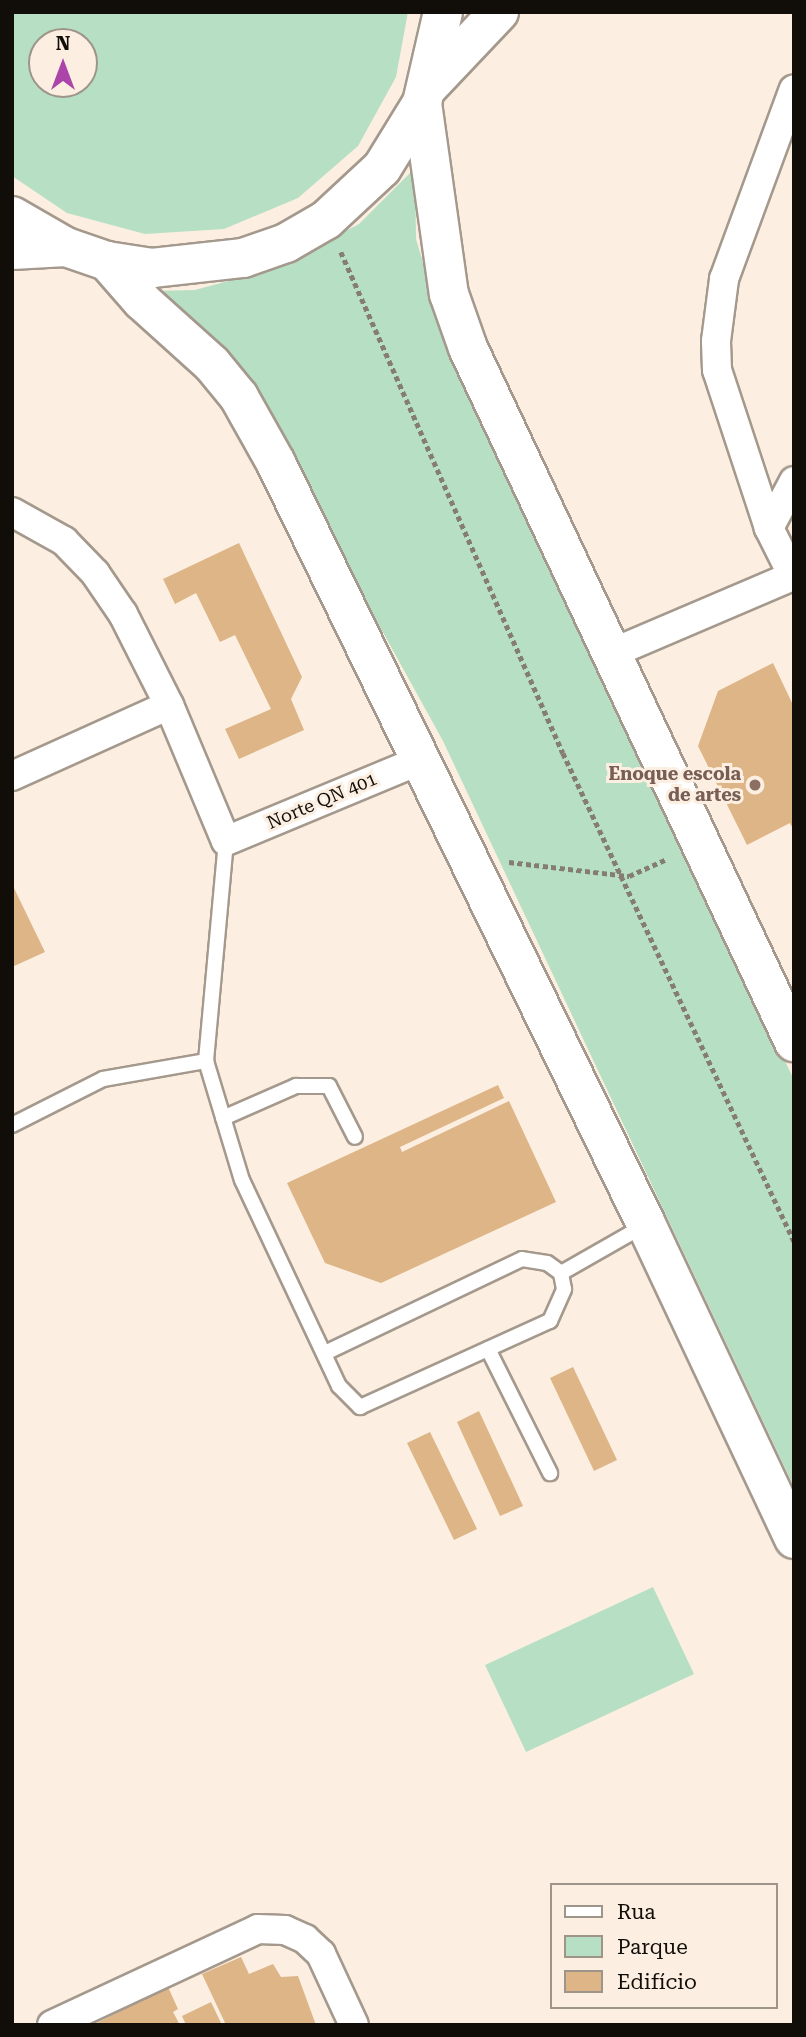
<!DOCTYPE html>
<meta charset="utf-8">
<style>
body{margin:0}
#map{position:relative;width:806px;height:2037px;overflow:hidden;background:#fcefe1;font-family:"Roboto Serif",serif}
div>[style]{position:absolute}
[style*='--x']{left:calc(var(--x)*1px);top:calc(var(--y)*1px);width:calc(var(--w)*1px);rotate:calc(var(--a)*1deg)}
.green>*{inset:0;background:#b6dfc3}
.building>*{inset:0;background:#ddb587}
.path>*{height:4.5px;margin-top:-2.25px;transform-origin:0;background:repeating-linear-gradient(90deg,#857d73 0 5px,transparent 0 8.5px)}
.roads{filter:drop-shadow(2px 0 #a4998c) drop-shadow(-2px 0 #a4998c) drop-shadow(0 2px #a4998c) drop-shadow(0 -2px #a4998c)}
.service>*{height:14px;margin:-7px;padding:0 7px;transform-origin:7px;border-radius:7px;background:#fff}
.minor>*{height:28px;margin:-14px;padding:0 14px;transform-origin:14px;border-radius:14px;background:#fff}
.secondary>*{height:38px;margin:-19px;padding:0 19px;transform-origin:19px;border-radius:19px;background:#fff}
.primary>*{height:38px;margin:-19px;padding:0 19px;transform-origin:19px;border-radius:19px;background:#fff}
.dots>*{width:19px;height:19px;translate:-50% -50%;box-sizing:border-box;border:4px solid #fcefe1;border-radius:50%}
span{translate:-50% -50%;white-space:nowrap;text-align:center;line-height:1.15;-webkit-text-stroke:6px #fcefe1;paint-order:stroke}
.education-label{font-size:18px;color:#785e54;font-weight:700}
.right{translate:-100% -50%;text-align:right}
.street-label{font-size:18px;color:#110d08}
.frame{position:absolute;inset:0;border:14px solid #110d08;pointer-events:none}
.legend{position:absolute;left:550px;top:1883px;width:228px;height:126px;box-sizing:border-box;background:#fcefe1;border:2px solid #9e958a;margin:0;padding:9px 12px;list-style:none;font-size:21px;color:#110d08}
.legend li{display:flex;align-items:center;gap:14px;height:35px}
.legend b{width:35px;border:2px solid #9e958a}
.north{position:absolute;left:28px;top:28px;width:70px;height:70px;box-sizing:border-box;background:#fcefe1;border:2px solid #9e958a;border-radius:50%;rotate:0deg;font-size:19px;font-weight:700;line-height:28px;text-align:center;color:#110d08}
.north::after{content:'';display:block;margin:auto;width:24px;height:32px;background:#ac45a9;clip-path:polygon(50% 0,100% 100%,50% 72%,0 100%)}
</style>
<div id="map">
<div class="green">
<i style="clip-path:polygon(evenodd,12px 12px,408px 12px,396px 77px,358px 146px,298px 198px,224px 229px,145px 234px,67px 213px,12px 176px,12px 12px,42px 42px,84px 42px,84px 84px,42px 84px,42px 42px)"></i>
<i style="clip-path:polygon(415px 168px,416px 239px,452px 359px,794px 1080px,794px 1487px,443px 741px,240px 373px,151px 291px,195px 290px,276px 268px,359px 224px)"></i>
<i style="clip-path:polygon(653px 1587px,694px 1674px,526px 1752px,485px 1665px)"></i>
</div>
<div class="building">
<i style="clip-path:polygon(239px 543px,302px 677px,291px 699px,304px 730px,239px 759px,225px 729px,271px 709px,235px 635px,220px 642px,196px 593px,175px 604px,163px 579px)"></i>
<i style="clip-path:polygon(773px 663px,794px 707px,794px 831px,790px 823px,747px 845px,698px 746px,718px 691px)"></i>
<i style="clip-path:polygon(12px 884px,45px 952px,12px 967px)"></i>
<i style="clip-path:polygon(498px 1085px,504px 1098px,400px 1147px,402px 1152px,509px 1101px,556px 1202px,381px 1283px,325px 1263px,287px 1183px)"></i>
<i style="clip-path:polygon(573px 1367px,617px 1460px,594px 1471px,550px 1378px)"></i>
<i style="clip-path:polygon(479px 1411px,523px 1506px,500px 1516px,457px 1422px)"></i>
<i style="clip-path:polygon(430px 1432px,477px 1529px,454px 1540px,407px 1443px)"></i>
<i style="clip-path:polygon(241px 1957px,249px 1974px,273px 1964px,281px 1977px,298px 1976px,316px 2025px,226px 2025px,202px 1974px)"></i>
<i style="clip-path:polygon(168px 1987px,178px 2009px,173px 2012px,180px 2025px,93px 2025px)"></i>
<i style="clip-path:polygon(211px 2002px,222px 2025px,186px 2025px,182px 2016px)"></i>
</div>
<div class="path">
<i style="--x:341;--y:252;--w:548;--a:66.1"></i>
<i style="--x:563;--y:753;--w:540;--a:64.67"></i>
<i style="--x:509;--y:862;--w:121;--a:6.7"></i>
<i style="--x:629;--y:876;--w:42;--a:-24.1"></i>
</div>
<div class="roads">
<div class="service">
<i style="--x:226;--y:841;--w:221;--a:95.2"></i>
<i style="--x:206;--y:1061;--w:124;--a:73.2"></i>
<i style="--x:242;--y:1180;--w:228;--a:64.8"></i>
<i style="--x:339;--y:1386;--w:30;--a:45"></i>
<i style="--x:360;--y:1407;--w:209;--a:-24.4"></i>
<i style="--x:550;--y:1321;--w:35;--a:-66"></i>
<i style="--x:564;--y:1289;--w:16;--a:-101"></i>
<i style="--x:561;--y:1273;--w:17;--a:-144"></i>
<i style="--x:547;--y:1263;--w:25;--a:-171"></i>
<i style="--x:522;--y:1259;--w:218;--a:154.5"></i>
<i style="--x:223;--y:1118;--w:80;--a:-23.7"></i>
<i style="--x:296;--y:1086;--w:33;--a:0"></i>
<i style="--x:329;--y:1086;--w:57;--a:63"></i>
<i style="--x:12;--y:1125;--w:102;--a:-26.8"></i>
<i style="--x:103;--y:1079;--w:105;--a:-9.9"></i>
<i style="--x:561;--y:1273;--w:97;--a:-29.7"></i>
<i style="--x:488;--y:1349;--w:139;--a:63.4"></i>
</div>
<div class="minor">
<i style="--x:12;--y:512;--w:60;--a:29.1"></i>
<i style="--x:64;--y:541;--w:45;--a:45.9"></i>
<i style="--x:95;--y:573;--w:50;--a:55.7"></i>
<i style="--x:123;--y:614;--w:102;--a:63.2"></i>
<i style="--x:169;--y:705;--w:147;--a:67.3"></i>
<i style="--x:226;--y:841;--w:208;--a:-22.6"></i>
<i style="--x:769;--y:528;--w:53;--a:-62"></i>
<i style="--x:610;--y:654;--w:199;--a:-23.1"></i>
<i style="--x:793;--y:576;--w:54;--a:-116.6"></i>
<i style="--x:769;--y:528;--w:166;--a:-108.2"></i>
<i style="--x:717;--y:370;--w:29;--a:-92"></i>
<i style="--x:716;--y:341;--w:63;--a:-82.6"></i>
<i style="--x:724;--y:279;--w:202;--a:-69.8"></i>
<i style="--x:12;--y:776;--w:172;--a:-24.3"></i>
<i style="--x:52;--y:2025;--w:227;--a:-25"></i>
<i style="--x:258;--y:1929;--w:27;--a:2"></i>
<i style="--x:285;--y:1930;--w:22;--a:24"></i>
<i style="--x:305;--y:1939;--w:22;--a:43"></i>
<i style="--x:321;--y:1954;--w:78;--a:65.1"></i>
</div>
<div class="secondary">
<i style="--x:429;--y:86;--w:102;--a:-46.6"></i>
<i style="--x:12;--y:250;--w:54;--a:-3.2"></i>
</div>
<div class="primary">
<i style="--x:422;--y:103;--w:193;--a:82"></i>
<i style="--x:449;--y:294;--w:57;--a:70.6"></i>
<i style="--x:468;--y:348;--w:767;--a:64.84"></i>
<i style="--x:12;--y:216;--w:62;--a:29.9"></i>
<i style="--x:66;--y:247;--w:43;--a:18.9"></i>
<i style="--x:107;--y:261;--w:46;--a:8.8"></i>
<i style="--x:152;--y:268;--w:92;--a:-6.3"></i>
<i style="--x:243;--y:258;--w:46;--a:-19.2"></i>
<i style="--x:286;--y:243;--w:46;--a:-29.9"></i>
<i style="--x:326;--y:220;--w:76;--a:-42.9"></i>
<i style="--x:382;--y:168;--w:76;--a:-58.4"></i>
<i style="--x:422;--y:103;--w:93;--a:-77"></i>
<i style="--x:107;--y:261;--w:53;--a:48.8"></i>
<i style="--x:142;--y:301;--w:94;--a:42"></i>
<i style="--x:212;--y:364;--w:43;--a:50.7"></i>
<i style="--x:239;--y:397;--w:76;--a:60.7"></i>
<i style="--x:276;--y:463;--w:846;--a:64.07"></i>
<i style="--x:646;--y:1224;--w:348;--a:64.8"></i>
</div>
</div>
<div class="dots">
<i style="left:755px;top:785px;background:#8d6e63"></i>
</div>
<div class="education-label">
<span class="right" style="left:741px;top:785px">Enoque escola<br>de artes</span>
</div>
<div class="street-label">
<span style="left:322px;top:801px;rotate:-23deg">Norte QN 401</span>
</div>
<div class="frame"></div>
<ul class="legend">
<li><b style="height:9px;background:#fff"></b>Rua</li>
<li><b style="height:19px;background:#b6dfc3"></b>Parque</li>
<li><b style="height:19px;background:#ddb587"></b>Edifício</li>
</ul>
<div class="north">N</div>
</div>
